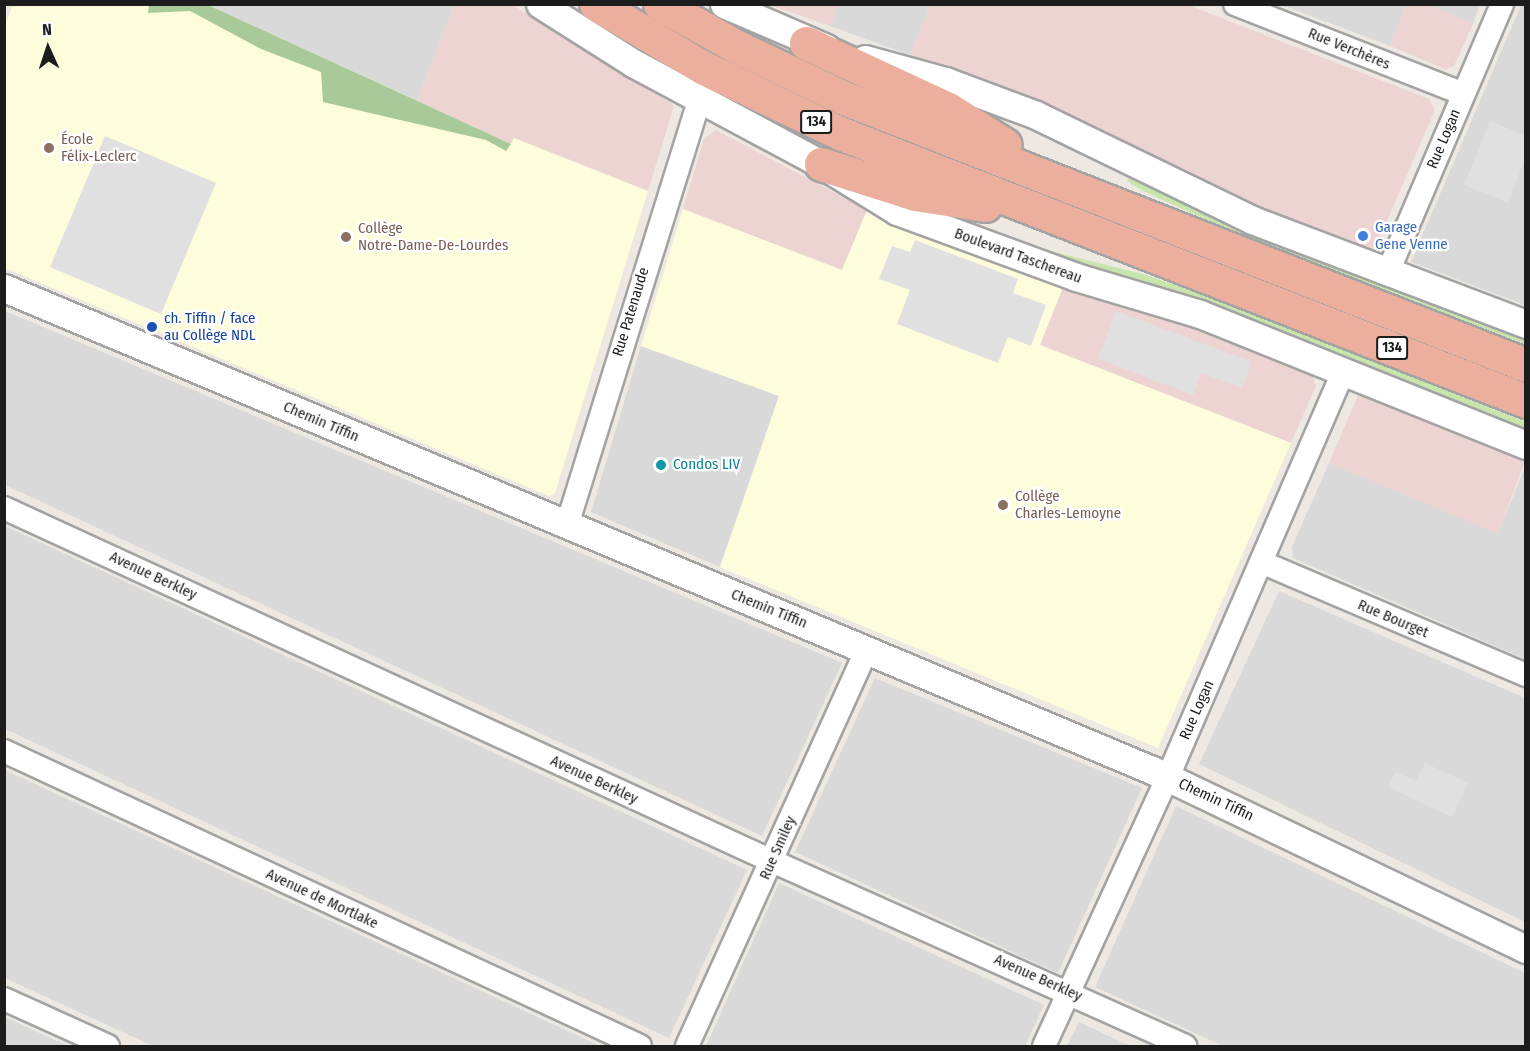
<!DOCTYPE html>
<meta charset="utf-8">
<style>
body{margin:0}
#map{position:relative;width:1530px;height:1051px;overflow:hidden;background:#ede9e2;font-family:"Fira Sans Condensed",sans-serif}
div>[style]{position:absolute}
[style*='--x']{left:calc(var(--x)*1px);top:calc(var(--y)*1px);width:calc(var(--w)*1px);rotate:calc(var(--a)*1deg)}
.residential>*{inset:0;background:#dad9d9}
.commercial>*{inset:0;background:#edd3d2}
.education>*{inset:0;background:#fdfddc}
.grass>*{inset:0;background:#c8e5ab}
.forest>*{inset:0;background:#a8ca99}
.parking>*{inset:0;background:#e0e0e0}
.roads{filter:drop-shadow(2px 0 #a3a3a3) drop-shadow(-2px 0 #a3a3a3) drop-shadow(0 2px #a3a3a3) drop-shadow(0 -2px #a3a3a3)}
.minor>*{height:22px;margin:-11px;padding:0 11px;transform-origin:11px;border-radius:11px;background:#fff}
.tertiary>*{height:27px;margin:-13.5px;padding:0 13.5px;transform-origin:13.5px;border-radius:13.5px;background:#fff}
.trunk>*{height:33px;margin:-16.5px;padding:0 16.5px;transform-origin:16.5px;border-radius:16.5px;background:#ecaf9e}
.dots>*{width:16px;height:16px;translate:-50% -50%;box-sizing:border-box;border:3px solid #fff;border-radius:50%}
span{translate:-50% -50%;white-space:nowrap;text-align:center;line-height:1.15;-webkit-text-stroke:4.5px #fff;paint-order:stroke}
.shield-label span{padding:2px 4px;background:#fff;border:2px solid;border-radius:4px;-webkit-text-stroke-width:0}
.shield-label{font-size:14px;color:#1c1c1c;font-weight:700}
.street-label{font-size:15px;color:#1c1c1c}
.education-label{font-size:15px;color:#785e54}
.left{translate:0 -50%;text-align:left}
.shop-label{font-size:15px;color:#366cbe}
.transit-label{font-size:15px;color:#164399}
.culture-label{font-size:15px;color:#0d838f}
.frame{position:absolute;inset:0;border:6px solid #1c1c1c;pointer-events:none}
.north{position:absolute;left:18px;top:18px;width:60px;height:60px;-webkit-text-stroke:4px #fff;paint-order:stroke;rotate:357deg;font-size:16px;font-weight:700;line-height:24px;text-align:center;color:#1c1c1c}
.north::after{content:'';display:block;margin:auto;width:21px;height:27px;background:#1c1c1c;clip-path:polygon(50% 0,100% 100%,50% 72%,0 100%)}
</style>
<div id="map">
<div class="residential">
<i style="clip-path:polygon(208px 5px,454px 5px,417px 101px)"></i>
<i style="clip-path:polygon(838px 5px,930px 5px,910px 55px,830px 26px)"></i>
<i style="clip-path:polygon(1282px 5px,1406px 5px,1390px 46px)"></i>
<i style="clip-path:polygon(1428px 5px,1480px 5px,1473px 24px)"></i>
<i style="clip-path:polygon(1521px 5px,1525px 5px,1525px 305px,1411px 262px)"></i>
<i style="clip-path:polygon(5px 311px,842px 663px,762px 836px,5px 485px)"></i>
<i style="clip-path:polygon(641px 346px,779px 396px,720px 567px,591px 512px)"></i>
<i style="clip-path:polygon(1329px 463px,1498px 533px,1525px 467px,1525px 659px,1293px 558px,1292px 547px)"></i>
<i style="clip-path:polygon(5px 526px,747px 870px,669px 1038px,5px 729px)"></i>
<i style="clip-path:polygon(1279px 591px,1525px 698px,1525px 922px,1199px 764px)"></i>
<i style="clip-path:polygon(875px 678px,1142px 788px,1058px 973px,795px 852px)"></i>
<i style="clip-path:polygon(5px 770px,600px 1046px,153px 1046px,5px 978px)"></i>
<i style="clip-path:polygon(1176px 806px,1525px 973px,1525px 1046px,1223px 1046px,1095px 987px)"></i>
<i style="clip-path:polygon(779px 883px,1044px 1005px,1025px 1046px,706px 1046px)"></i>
<i style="clip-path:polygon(5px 1017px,68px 1046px,5px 1046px)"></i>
<i style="clip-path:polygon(1079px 1022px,1130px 1046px,1067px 1046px)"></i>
</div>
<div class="commercial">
<i style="clip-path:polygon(511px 4px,674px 105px,648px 191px,514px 138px,511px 144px,417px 101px,454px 5px)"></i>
<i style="clip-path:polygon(770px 5px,838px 5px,830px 26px)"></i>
<i style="clip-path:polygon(930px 5px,1188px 5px,1429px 99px,1435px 110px,1376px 246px,1366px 251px,1240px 202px,910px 55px)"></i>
<i style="clip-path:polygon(1406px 5px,1430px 5px,1473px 24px,1454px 66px,1445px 69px,1390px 46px)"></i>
<i style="clip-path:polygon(716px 130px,867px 210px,842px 270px,683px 209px,704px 139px)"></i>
<i style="clip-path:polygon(1063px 287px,1191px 325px,1312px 373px,1316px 386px,1291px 443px,1040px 345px)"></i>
<i style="clip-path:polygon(1359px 393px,1525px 460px,1498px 534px,1329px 463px)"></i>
</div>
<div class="education">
<i style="clip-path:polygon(13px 5px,208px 5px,511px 144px,514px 138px,648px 191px,555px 493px,549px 496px,5px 268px,4px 28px)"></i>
<i style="clip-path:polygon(683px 209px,842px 270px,867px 210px,1063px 287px,1040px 345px,1291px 443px,1158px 748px,720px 567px,779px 396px,641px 346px)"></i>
</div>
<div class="grass">
<i style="clip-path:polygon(1129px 178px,1259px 235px,1525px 336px,1525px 344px,1238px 234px,1143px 191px,1127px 181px)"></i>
<i style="clip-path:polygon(1018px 243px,1143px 274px,1218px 300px,1525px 422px,1525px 432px)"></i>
</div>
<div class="forest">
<i style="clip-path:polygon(149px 5px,208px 5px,511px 144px,506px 151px,486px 140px,323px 102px,321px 72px,261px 49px,190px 11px,148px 13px)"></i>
</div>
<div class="parking">
<i style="clip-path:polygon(1490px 121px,1525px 135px,1525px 159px,1508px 203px,1464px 185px)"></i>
<i style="clip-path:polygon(105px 136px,216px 183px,161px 314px,50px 267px)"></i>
<i style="clip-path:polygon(915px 240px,1018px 279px,1013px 293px,1046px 305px,1031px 346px,1008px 337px,998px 363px,897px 324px,910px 290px,879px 279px,892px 246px,910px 252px)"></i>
<i style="clip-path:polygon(1116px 311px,1252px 362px,1242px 388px,1201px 373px,1193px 395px,1098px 359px)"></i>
<i style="clip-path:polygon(1425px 763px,1468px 783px,1452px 817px,1388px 787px,1395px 772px,1416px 781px)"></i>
</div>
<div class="roads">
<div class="minor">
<i style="--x:1235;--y:4;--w:245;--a:21.5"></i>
<i style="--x:1387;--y:274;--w:293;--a:-66.9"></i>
<i style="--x:4;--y:508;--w:845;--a:24.69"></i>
<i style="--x:772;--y:861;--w:453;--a:24.1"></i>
<i style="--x:567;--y:525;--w:445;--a:-72.7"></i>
<i style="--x:1261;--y:562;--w:288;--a:23.1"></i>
<i style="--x:4;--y:751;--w:701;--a:24.88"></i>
<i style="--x:4;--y:999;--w:114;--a:24.3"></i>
<i style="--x:687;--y:1046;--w:435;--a:-65.6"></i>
<i style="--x:1044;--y:1046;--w:309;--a:-65.3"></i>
<i style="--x:1173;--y:765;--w:430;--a:-66.6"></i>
</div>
<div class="tertiary">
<i style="--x:540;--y:4;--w:110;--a:32.4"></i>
<i style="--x:633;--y:63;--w:213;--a:28.2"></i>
<i style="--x:821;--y:164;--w:89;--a:31.7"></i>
<i style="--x:897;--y:211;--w:191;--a:20.2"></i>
<i style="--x:1076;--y:277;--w:129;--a:16.6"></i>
<i style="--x:1200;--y:314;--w:351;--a:21.9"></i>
<i style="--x:724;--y:4;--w:111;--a:23.3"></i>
<i style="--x:865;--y:59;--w:83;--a:15.4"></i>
<i style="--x:945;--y:81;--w:97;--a:20.5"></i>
<i style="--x:1036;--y:115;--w:240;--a:25.9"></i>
<i style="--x:1252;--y:220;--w:293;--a:20.8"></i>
<i style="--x:4;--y:288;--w:1245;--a:22.78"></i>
<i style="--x:1152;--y:770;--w:415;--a:25.6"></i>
</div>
<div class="trunk">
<i style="--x:596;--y:4;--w:126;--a:30.7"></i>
<i style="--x:704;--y:68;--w:153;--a:25.6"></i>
<i style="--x:842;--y:134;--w:734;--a:21.32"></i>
<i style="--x:660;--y:4;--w:86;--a:29.2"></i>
<i style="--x:735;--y:46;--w:121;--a:25.5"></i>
<i style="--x:844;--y:98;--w:732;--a:21.38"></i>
<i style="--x:806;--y:43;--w:157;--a:24.9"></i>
<i style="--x:948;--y:109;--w:67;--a:32.3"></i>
<i style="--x:821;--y:164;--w:99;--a:17.7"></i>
<i style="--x:915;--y:194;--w:71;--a:8.9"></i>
</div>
</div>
<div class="dots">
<i style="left:49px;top:148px;background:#8d6e63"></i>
<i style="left:1363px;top:236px;background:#3f7fe0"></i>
<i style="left:346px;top:237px;background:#8d6e63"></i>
<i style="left:152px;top:327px;background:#1a4fb4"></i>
<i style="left:661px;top:465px;background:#0f9aa8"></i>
<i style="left:1003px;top:505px;background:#8d6e63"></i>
</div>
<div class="shield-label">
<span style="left:816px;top:122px">134</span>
<span style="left:1392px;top:348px">134</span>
</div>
<div class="street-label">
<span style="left:1349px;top:49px;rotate:22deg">Rue Verchères</span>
<span style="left:1444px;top:139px;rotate:-67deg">Rue Logan</span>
<span style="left:1018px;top:256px;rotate:20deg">Boulevard Taschereau</span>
<span style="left:631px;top:312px;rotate:-73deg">Rue Patenaude</span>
<span style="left:321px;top:422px;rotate:23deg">Chemin Tiffin</span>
<span style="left:153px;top:576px;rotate:25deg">Avenue Berkley</span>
<span style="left:769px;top:609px;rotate:22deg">Chemin Tiffin</span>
<span style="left:1393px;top:619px;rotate:23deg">Rue Bourget</span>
<span style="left:1197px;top:710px;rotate:-66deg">Rue Logan</span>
<span style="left:594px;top:780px;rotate:25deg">Avenue Berkley</span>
<span style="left:1216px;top:800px;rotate:25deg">Chemin Tiffin</span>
<span style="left:778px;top:848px;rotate:-66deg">Rue Smiley</span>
<span style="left:322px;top:899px;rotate:25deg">Avenue de Mortlake</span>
<span style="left:1038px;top:978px;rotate:24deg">Avenue Berkley</span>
</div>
<div class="education-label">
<span class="left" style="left:61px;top:148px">École<br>Félix-Leclerc</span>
<span class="left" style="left:358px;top:237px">Collège<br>Notre-Dame-De-Lourdes</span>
<span class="left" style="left:1015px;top:505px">Collège<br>Charles-Lemoyne</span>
</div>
<div class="shop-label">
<span class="left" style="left:1375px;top:236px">Garage<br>Gene Venne</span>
</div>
<div class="transit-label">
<span class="left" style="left:164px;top:327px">ch. Tiffin / face<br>au Collège NDL</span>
</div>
<div class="culture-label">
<span class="left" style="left:673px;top:465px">Condos LIV</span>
</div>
<div class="frame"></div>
<div class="north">N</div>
</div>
